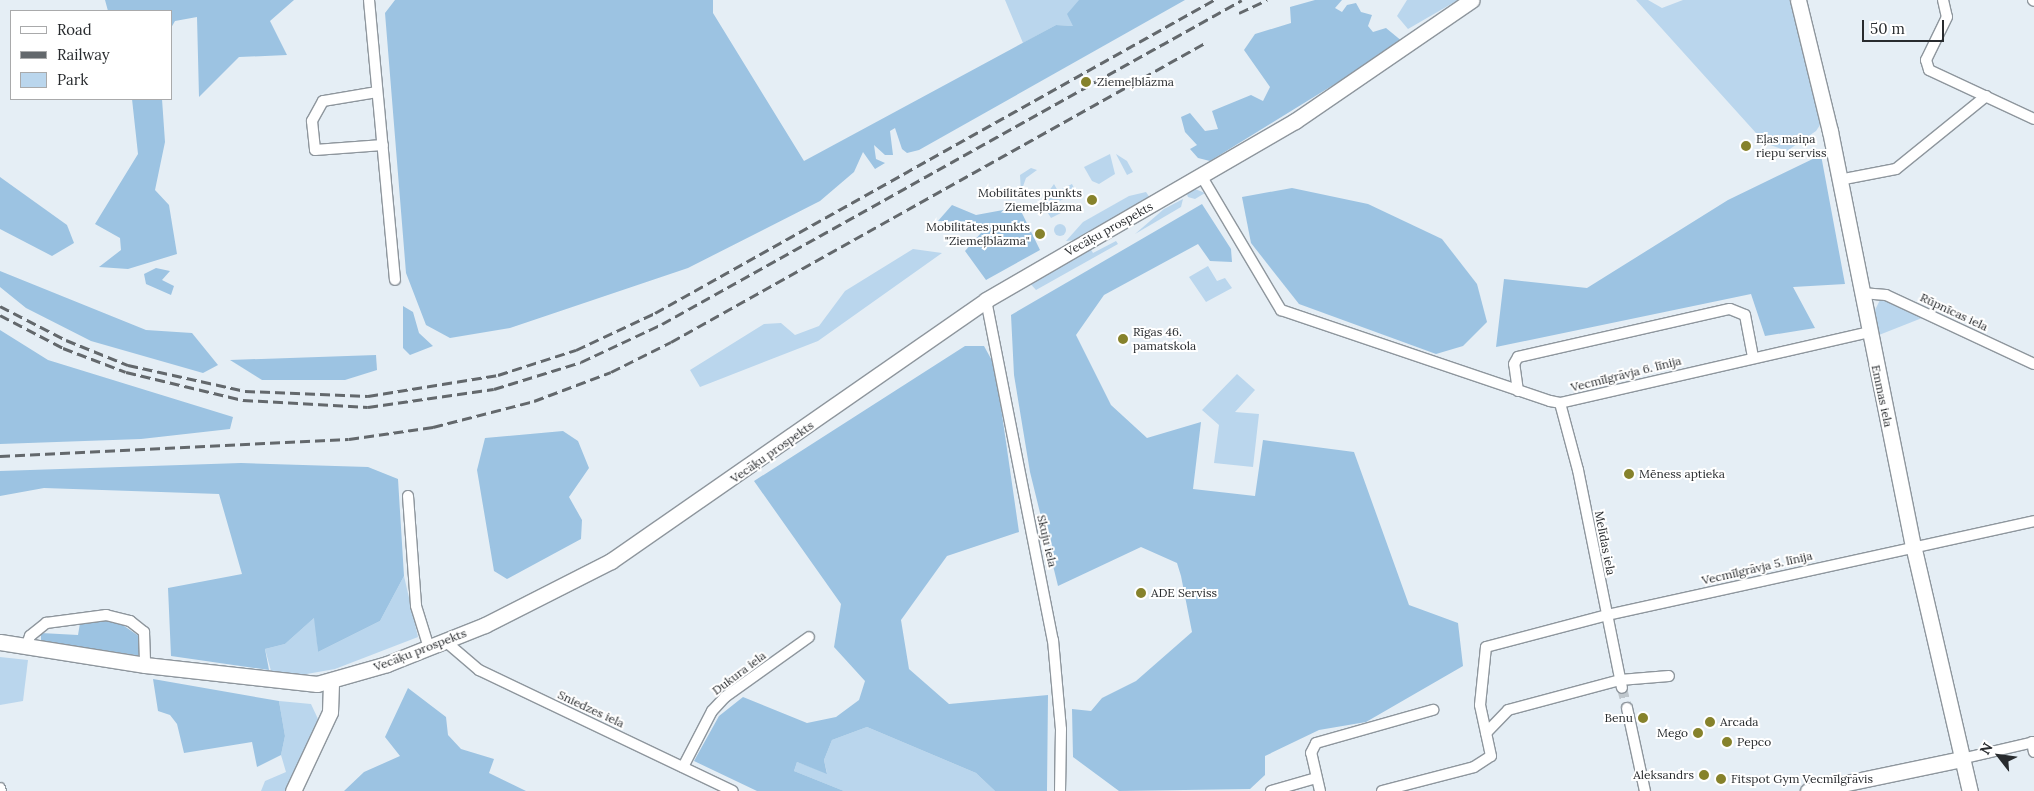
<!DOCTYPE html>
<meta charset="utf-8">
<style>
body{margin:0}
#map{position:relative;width:2034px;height:791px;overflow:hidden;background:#e5eef5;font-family:Lora,serif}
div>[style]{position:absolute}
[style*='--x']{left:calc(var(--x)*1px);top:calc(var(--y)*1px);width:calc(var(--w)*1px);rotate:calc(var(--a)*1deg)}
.green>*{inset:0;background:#bad6ed}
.round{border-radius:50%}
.forest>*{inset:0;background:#9cc3e2}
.street-tunnel>*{height:10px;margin-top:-5px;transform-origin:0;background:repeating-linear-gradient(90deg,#bfc7cd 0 10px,transparent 0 15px)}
.roads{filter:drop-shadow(1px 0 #8e969d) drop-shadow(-1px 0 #8e969d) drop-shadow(0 1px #8e969d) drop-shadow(0 -1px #8e969d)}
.street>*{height:10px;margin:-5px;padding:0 5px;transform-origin:5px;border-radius:5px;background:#fff}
.secondary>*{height:15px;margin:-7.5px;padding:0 7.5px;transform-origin:7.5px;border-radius:7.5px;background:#fff}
.rail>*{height:3px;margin-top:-1.5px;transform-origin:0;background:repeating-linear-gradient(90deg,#63686c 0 10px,transparent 0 15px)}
.dots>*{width:14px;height:14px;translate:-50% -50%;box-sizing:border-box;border:2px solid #fff;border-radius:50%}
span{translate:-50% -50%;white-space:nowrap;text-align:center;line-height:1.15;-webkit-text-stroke:4px #fff;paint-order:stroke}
.poi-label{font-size:12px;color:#282b2e}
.left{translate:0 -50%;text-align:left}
.right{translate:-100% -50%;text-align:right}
.street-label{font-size:12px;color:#282b2e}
.legend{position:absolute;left:10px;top:10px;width:162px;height:90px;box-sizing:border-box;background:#fff;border:1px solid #a9aaab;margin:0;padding:6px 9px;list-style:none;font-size:15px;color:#282b2e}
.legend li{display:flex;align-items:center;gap:10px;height:25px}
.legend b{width:25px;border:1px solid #a9aaab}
.north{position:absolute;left:1974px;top:731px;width:50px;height:50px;-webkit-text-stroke:4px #fff;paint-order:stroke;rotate:300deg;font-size:14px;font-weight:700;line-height:20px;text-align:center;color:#282b2e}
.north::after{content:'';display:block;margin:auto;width:18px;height:22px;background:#282b2e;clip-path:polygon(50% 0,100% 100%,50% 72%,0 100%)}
.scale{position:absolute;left:1862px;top:20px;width:82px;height:22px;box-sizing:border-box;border:2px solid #282b2e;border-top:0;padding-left:6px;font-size:15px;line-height:18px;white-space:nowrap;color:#282b2e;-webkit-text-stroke:4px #fff;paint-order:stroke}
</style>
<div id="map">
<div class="green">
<i style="clip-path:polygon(1005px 0,1079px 0,1079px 3px,1073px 26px,1056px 25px,1023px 43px)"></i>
<i style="clip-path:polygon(1407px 0,1458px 0,1408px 29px,1397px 16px)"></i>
<i style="clip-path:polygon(1636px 0,1648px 0,1662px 8px,1683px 0,1790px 0,1800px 23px,1820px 125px,1816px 131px,1787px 151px,1765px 143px)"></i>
<i style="clip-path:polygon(1110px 154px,1115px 174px,1099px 184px,1092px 181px,1084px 167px)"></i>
<i style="clip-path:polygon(1116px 154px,1127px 161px,1133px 172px,1127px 175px)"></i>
<i style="clip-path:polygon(1031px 168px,1037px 170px,1026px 178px,1021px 192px,1020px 175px)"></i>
<i style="clip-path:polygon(1054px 184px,1058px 191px,1072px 184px,1076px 192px,1056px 203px,1061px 213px,1051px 218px,1041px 202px)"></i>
<i style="clip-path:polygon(1195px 189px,1205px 193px,1195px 199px,1188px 197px,1186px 192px)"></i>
<i style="clip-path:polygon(1146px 192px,1150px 198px,1077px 240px,1066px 241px,1083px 222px,1129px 196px)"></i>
<i style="clip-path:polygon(1183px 199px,1181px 207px,1135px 234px,1164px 209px)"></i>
<i class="round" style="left:1054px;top:224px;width:12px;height:12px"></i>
<i style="clip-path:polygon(1116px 241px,1118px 244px,1036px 290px,1028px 281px,1089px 246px,1093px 253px)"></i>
<i style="clip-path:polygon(913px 249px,942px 253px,818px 341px,700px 387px,690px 370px,764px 324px,781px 323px,795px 335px,819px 326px,845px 291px)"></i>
<i style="clip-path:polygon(1208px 266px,1217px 281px,1225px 278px,1232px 288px,1206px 302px,1189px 277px)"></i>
<i style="clip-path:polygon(1881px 298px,1922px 318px,1879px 335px,1875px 310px)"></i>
<i style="clip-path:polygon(1237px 374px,1255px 390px,1235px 412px,1259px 414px,1253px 467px,1214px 463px,1219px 425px,1202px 410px)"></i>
<i style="clip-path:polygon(404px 576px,418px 637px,335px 669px,301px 675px,271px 671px,265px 649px,285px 644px,315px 617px,318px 652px,380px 621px)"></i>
<i style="clip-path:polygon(0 657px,28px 660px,23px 701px,0 705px)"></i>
<i style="clip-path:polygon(279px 701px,311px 704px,318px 719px,286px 791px,261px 791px,265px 781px,286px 772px,281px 755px,285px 736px)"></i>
<i style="clip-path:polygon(867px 727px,976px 773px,995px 791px,844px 791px,794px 771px,797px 762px,827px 773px,824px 760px,832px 740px)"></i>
</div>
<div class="forest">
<i style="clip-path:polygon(105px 0,294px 0,270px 21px,287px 55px,239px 57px,199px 97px,197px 17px,175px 21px,171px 28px,171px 11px,108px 11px)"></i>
<i style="clip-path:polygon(395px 0,713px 0,713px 13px,804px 161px,1056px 25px,1073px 26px,1067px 14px,1079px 0,1185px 0,919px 150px,907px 153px,902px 149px,895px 128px,890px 131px,893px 155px,885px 155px,874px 145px,876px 159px,885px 163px,875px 169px,863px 152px,854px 172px,820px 201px,688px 268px,510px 328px,450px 338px,426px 325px,406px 273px,385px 13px)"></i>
<i style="clip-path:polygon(1315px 0,1342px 0,1335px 8px,1342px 12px,1347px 5px,1356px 3px,1361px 12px,1372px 15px,1368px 26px,1373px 32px,1386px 28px,1403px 42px,1210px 161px,1198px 158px,1190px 149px,1197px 145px,1185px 132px,1181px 117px,1190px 113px,1205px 131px,1218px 129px,1212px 111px,1251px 95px,1263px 101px,1270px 87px,1244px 50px,1255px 34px,1291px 23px,1290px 7px)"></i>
<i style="clip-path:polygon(132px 99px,162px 99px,165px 142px,155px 190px,169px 205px,177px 254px,128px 269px,99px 267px,121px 250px,120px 238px,95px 224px,138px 154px)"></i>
<i style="clip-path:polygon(1821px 155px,1845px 284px,1793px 287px,1815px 328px,1765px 336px,1751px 294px,1496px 347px,1504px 279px,1587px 288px,1728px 200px)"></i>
<i style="clip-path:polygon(0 177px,67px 225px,74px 243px,52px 256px,0 229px)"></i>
<i style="clip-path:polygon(1292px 188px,1368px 204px,1442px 239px,1477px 284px,1487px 322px,1463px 346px,1436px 354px,1299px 304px,1251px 243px,1242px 197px)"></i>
<i style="clip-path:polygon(1202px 204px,1231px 249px,1232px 262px,1210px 261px,1198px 244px,1104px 295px,1076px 335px,1111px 405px,1147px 438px,1201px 422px,1193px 489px,1255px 496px,1263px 440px,1354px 452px,1409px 605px,1458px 623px,1463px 666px,1366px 722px,1319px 730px,1265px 756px,1265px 775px,1250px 789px,1119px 791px,1073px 757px,1072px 709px,1091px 711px,1102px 698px,1136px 681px,1192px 632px,1181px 576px,1177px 563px,1141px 547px,1058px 586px,1030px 472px,1014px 375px,1011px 315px)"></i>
<i style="clip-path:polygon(952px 205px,976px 215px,1019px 207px,1040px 250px,986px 280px,965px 251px,981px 233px,966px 222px,938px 221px)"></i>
<i style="clip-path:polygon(156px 268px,170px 271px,162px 280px,174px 286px,171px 295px,146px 284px,144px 274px)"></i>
<i style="clip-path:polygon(0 271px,146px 330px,192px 333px,218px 365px,203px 373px,91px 341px,26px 308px,0 287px)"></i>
<i style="clip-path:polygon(403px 306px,413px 312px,419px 333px,433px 346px,410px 355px,403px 348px)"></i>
<i style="clip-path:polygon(0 330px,48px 360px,233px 417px,230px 429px,141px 439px,0 444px)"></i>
<i style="clip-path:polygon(965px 346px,984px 346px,995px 366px,1019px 532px,947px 556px,901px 620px,909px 669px,949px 704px,1048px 695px,1047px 791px,995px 791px,976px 773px,867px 727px,832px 740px,824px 760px,827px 774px,797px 762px,794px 771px,844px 791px,757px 791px,694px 761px,719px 716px,743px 697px,807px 723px,836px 717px,859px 700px,865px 681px,834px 647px,841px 604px,754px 481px)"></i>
<i style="clip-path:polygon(376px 355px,377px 370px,345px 380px,262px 380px,230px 360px)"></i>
<i style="clip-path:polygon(563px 431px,578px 441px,589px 468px,569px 497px,582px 520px,581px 539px,507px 579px,494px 571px,477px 470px,485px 438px)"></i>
<i style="clip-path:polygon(241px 463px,368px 467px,398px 479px,404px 576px,380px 621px,318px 652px,314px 618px,285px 644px,265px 649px,269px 670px,171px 656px,168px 588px,242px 574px,219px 494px,44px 488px,0 496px,0 471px)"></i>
<i style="clip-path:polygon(114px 619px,143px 639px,142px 656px,41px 641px,41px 633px,78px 635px,80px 623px)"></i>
<i style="clip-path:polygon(153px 679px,279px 701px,285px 736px,281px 755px,257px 767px,252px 742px,184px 753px,177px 724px,170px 715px,158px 711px)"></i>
<i style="clip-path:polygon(408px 688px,446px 717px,448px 735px,461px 749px,494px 759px,489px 773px,526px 791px,344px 791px,364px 772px,400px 756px,385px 737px)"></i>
</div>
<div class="street-tunnel">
<i style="--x:1622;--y:688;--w:21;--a:76"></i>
</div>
<div class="roads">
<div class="street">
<i style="--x:369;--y:0;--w:281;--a:84.7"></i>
<i style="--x:1943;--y:0;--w:17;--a:77"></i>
<i style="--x:1947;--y:17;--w:48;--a:116"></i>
<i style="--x:1926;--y:60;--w:10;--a:73"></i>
<i style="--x:1929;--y:70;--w:116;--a:25"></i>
<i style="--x:2033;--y:0;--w:1;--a:45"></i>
<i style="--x:377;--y:92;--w:55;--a:170.5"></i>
<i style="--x:323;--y:101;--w:23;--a:119"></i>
<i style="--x:312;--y:121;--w:29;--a:84"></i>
<i style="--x:315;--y:150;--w:68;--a:-4.2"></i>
<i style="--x:1202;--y:177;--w:155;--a:59.3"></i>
<i style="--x:1281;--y:310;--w:284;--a:18.7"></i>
<i style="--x:1550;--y:401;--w:10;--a:11"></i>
<i style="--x:1560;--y:403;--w:317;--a:-12.9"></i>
<i style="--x:1839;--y:180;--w:58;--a:-10.9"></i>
<i style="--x:1896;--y:169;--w:116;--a:-39"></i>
<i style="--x:1862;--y:293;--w:24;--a:5"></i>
<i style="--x:1886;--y:295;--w:163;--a:25"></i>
<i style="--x:986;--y:300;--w:347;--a:78.9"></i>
<i style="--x:1053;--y:640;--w:89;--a:84.9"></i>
<i style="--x:1061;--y:729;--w:62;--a:90.9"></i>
<i style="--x:1518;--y:391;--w:27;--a:-98"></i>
<i style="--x:1514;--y:364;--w:8;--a:-60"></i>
<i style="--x:1518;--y:357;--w:217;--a:-12.8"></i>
<i style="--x:1730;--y:309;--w:16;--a:22"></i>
<i style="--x:1745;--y:315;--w:43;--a:79.2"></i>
<i style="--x:1560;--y:403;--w:69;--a:75"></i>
<i style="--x:1578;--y:470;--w:222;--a:78.6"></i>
<i style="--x:408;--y:496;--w:110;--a:85.8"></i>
<i style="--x:416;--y:606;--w:44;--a:72.8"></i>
<i style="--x:445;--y:641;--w:45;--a:40.5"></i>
<i style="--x:479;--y:670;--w:281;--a:25.5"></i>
<i style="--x:26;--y:647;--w:12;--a:-70"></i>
<i style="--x:30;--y:636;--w:21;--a:-39"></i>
<i style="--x:46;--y:623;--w:61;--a:-7.6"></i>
<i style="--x:106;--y:615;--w:25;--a:14"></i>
<i style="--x:130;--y:621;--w:18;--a:38"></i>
<i style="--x:144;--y:632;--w:33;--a:88"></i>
<i style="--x:1627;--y:708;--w:85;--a:77.8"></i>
<i style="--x:1486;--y:733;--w:32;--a:-46"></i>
<i style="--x:1508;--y:710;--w:116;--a:-15"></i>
<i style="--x:1620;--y:680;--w:49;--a:-4.7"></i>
<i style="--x:2032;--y:742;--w:10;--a:79"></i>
<i style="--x:1961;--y:759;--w:75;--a:-13.1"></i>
<i style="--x:683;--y:767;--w:63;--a:-62.6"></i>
<i style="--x:712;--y:711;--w:19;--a:-47"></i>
<i style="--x:725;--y:697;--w:103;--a:-35.5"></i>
<i style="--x:0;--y:788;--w:3;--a:72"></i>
<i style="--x:1271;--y:791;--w:47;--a:-16.1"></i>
<i style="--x:1320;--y:791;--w:39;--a:-103"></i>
<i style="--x:1311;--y:753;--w:11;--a:-63"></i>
<i style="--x:1316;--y:743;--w:122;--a:-15.8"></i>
<i style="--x:1382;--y:791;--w:95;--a:-14.6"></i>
<i style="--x:1474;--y:767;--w:20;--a:-33"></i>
<i style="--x:1491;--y:756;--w:52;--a:-102.2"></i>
<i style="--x:1480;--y:705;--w:58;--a:-84.1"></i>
<i style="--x:1486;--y:647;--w:125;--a:-14.8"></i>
<i style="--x:1607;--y:615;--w:437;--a:-12.4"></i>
</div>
<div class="secondary">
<i style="--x:1798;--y:0;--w:135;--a:76.3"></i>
<i style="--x:1830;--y:131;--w:422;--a:78.7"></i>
<i style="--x:1913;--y:545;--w:253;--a:77"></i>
<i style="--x:0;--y:642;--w:147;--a:9"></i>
<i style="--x:145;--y:665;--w:173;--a:6.3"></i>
<i style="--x:317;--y:684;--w:73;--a:-15.9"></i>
<i style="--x:387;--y:664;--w:105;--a:-21.7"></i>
<i style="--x:485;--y:625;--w:141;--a:-26.9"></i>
<i style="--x:611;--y:561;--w:457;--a:-34.8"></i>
<i style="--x:986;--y:300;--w:357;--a:-30.1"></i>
<i style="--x:1295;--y:121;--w:214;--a:-34.4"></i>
<i style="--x:293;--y:791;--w:87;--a:-64.9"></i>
<i style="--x:330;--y:712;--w:30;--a:-88"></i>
<i style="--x:1808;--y:791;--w:156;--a:-11.8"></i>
</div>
</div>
<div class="rail">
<i style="--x:1239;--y:13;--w:31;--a:-25"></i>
<i style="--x:0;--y:306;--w:74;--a:27.3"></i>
<i style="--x:66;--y:340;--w:67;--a:22"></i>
<i style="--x:128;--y:365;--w:120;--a:12.5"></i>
<i style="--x:245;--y:391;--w:123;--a:2.3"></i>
<i style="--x:368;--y:396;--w:132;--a:-9.2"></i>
<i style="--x:498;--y:375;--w:82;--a:-17.8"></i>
<i style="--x:576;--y:350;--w:87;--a:-25.1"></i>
<i style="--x:655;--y:313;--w:641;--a:-29.25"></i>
<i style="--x:0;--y:315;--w:71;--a:27.6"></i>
<i style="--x:63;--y:348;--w:67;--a:20.9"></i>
<i style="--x:126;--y:372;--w:120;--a:13.5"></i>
<i style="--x:243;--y:400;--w:125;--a:3.2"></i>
<i style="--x:368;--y:407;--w:127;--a:-8.1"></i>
<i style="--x:494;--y:389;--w:91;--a:-17.2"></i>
<i style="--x:581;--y:362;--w:89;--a:-25.1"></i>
<i style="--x:662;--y:324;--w:664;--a:-29.19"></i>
<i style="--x:0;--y:456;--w:349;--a:-2.8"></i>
<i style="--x:349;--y:439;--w:85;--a:-8.1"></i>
<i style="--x:433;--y:427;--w:104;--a:-14.4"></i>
<i style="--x:534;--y:401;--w:82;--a:-20.6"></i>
<i style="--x:611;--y:372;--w:67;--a:-26.6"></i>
<i style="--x:671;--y:342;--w:612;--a:-29.25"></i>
</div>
<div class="dots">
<i style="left:1086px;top:82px;background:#86822b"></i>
<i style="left:1746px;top:146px;background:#86822b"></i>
<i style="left:1092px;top:200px;background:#86822b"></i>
<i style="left:1040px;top:234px;background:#86822b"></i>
<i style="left:1123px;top:339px;background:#86822b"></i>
<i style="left:1629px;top:474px;background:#86822b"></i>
<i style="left:1141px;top:593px;background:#86822b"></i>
<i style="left:1643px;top:718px;background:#86822b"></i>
<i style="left:1710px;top:722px;background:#86822b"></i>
<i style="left:1698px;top:733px;background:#86822b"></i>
<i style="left:1727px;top:742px;background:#86822b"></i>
<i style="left:1704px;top:775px;background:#86822b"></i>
<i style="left:1721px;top:779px;background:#86822b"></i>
</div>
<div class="poi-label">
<span class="left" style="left:1097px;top:82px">Ziemeļblāzma</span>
<span class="left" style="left:1756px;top:146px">Eļas maiņa<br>riepu serviss</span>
<span class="right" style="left:1082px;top:200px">Mobilitātes punkts<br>Ziemeļblāzma</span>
<span class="right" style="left:1030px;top:234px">Mobilitātes punkts<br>"Ziemeļblāzma"</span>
<span class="left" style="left:1133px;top:339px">Rīgas 46.<br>pamatskola</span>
<span class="left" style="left:1639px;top:474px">Mēness aptieka</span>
<span class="left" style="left:1151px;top:593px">ADE Serviss</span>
<span class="right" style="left:1633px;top:718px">Benu</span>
<span class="left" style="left:1720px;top:722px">Arcada</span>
<span class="right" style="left:1688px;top:733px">Mego</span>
<span class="left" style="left:1737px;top:742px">Pepco</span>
<span class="right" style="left:1694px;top:775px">Aleksandrs</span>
<span class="left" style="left:1731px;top:779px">Fitspot Gym Vecmīlgrāvis</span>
</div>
<div class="street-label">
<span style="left:1109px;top:229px;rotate:-29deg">Vecāķu prospekts</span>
<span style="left:1954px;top:312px;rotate:25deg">Rūpnīcas iela</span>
<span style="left:1626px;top:374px;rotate:-14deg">Vecmīlgrāvja 6. līnija</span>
<span style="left:1882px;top:396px;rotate:78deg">Emmas iela</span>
<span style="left:772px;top:452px;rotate:-35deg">Vecāķu prospekts</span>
<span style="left:1047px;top:541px;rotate:77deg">Skuju iela</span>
<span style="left:1605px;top:543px;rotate:79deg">Melīdas iela</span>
<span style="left:1757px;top:568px;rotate:-13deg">Vecmīlgrāvja 5. līnija</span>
<span style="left:420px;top:650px;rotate:-21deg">Vecāķu prospekts</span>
<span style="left:739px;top:673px;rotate:-37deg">Dukura iela</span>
<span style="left:591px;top:709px;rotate:25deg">Sniedzes iela</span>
</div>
<ul class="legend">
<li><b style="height:6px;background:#fff"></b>Road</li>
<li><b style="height:6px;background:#63686c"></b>Railway</li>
<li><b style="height:14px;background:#bad6ed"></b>Park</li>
</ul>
<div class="north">N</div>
<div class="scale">50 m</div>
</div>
